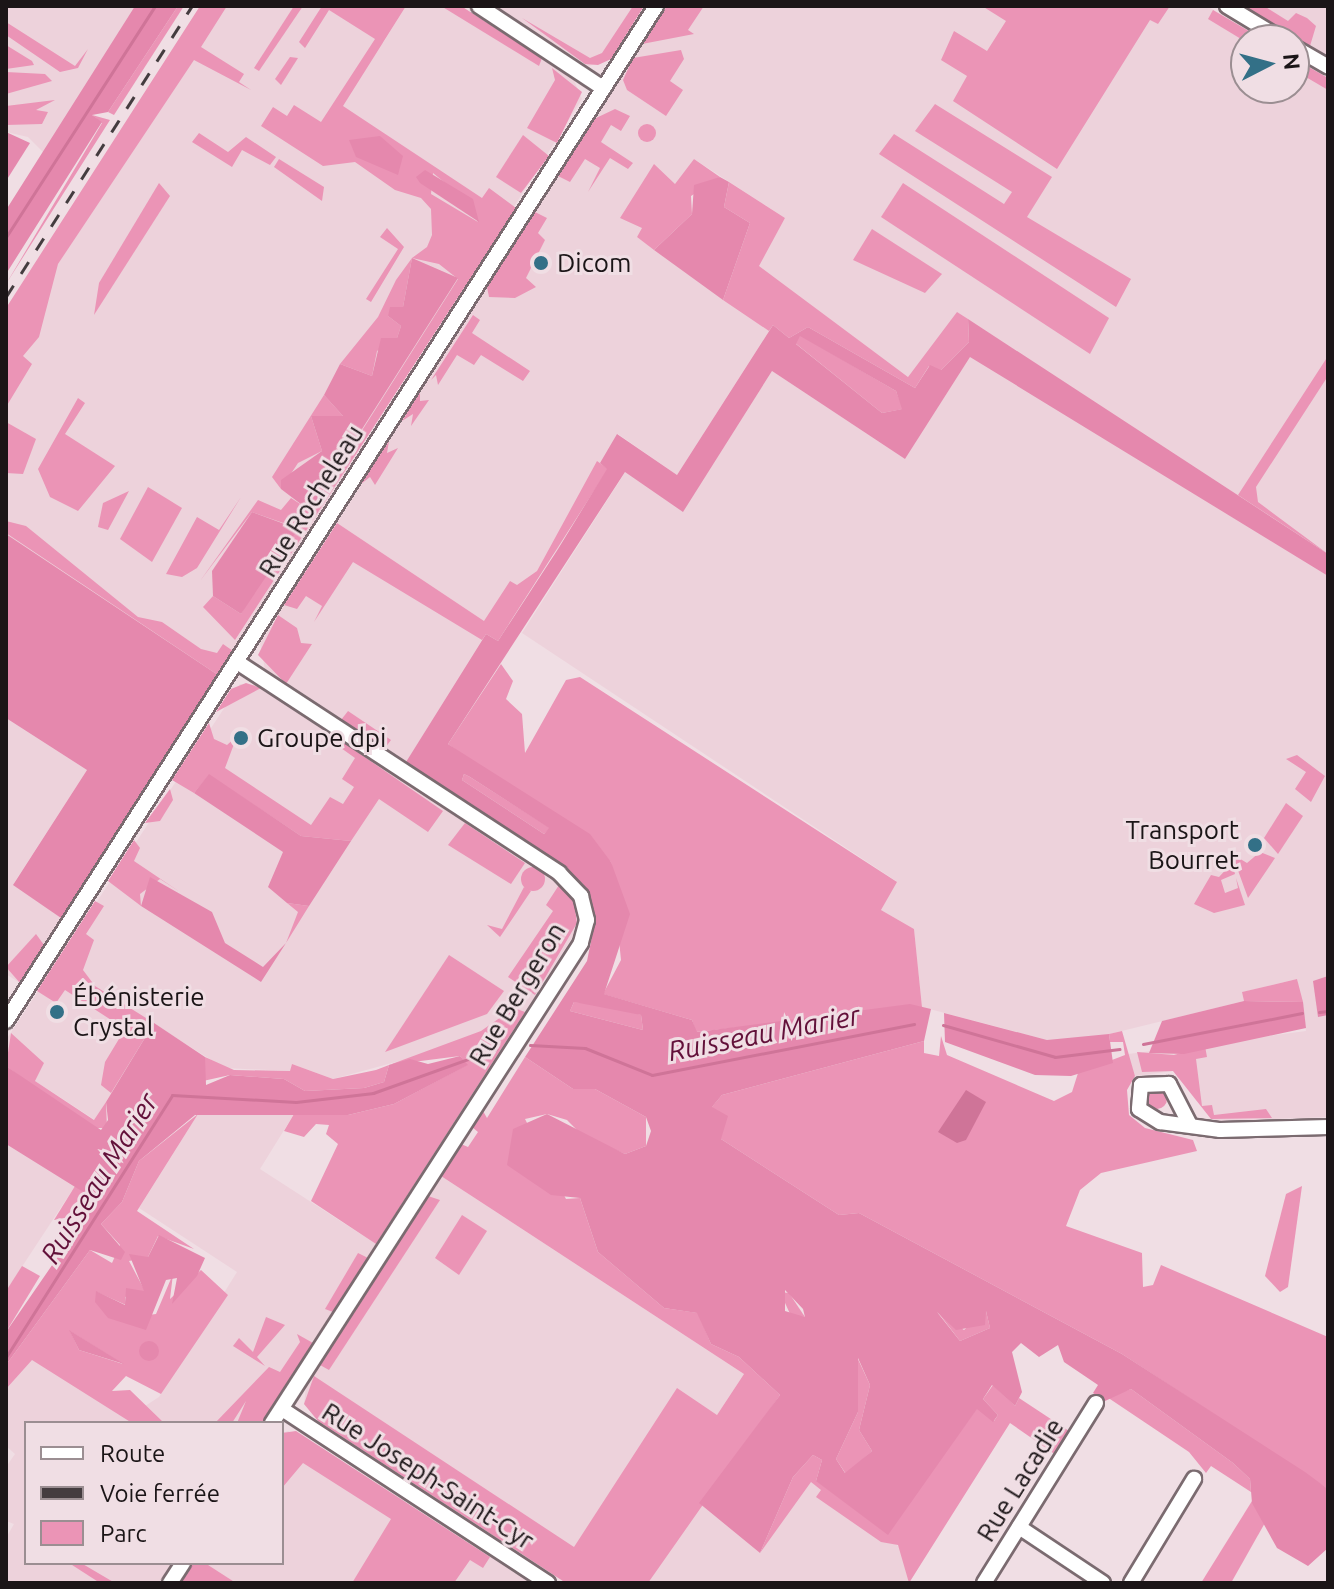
<!DOCTYPE html>
<meta charset="utf-8">
<style>
body{margin:0}
#map{position:relative;width:1334px;height:1589px;overflow:hidden;background:#f0dee4;font-family:Ubuntu,sans-serif}
div>[style]{position:absolute}
[style*='--x']{left:calc(var(--x)*1px);top:calc(var(--y)*1px);width:calc(var(--w)*1px);rotate:calc(var(--a)*1deg)}
.built>*{inset:0;background:#edd2db}
.green>*{inset:0;background:#eb94b6}
.round{border-radius:50%}
.forest>*{inset:0;background:#e588ad}
.water>*{inset:0;background:#cf7498}
.stream>*{height:3px;margin:-1.5px;padding:0 1.5px;transform-origin:1.5px;border-radius:1.5px;background:#cf7498}
.roads{filter:drop-shadow(2px 0 #7b6b70) drop-shadow(-2px 0 #7b6b70) drop-shadow(0 2px #7b6b70) drop-shadow(0 -2px #7b6b70)}
.minor>*{height:14px;margin:-7px;padding:0 7px;transform-origin:7px;border-radius:7px;background:#fff}
.rail>*{height:3px;margin-top:-1.5px;transform-origin:0;background:repeating-linear-gradient(90deg,#443c3f 0 14px,transparent 0 28px)}
.dots>*{width:22px;height:22px;translate:-50% -50%;box-sizing:border-box;border:4px solid #f0dee4;border-radius:50%}
span{translate:-50% -50%;white-space:nowrap;text-align:center;line-height:1.15;-webkit-text-stroke:6px #f0dee4;paint-order:stroke}
.poi-label{font-size:26px;color:#1b1517}
.left{translate:0 -50%;text-align:left}
.right{translate:-100% -50%;text-align:right}
.street-label{font-size:26px;color:#1b1517}
.water-label{font-size:28px;color:#63113a;font-style:italic}
.frame{position:absolute;inset:0;border:8px solid #1b1517;pointer-events:none}
.legend{position:absolute;left:24px;top:1421px;width:260px;height:144px;box-sizing:border-box;background:#f0dee4;border:2px solid #9b8e92;margin:0;padding:10px 14px;list-style:none;font-size:24px;color:#1b1517}
.legend li{display:flex;align-items:center;gap:16px;height:40px}
.legend b{width:40px;border:2px solid #9b8e92}
.north{position:absolute;left:1230px;top:24px;width:80px;height:80px;box-sizing:border-box;background:#f0dee4;border:2px solid #9b8e92;border-radius:50%;rotate:84deg;font-size:22px;font-weight:700;line-height:32px;text-align:center;color:#1b1517}
.north::after{content:'';display:block;margin:auto;width:28px;height:36px;background:#337087;clip-path:polygon(50% 0,100% 100%,50% 72%,0 100%)}
</style>
<div id="map">
<div class="built">
<i style="clip-path:polygon(6px 6px,135px 6px,44px 153px,28px 137px,6px 132px)"></i>
<i style="clip-path:polygon(221px 6px,323px 6px,383px 43px,406px 6px,461px 6px,573px 78px,582px 99px,218px 675px,6px 534px,6px 346px)"></i>
<i style="clip-path:polygon(492px 6px,644px 6px,611px 59px,589px 66px)"></i>
<i style="clip-path:polygon(667px 6px,1207px 6px,1264px 40px,1246px 40px,1246px 88px,1294px 88px,1294px 58px,1328px 78px,1328px 554px,958px 313px,908px 377px,758px 266px,785px 218px,694px 159px,637px 237px,769px 331px,677px 475px,618px 434px,558px 549px,485px 635px,406px 762px,265px 670px,260px 643px)"></i>
<i style="clip-path:polygon(1243px 6px,1328px 6px,1328px 57px,1310px 46px)"></i>
<i style="clip-path:polygon(970px 356px,1328px 576px,1328px 1117px,1215px 1121px,1173px 1071px,1135px 1076px,1128px 1054px,1306px 1031px,1297px 979px,1243px 992px,1244px 1001px,1085px 1040px,1047px 1040px,922px 1007px,914px 929px,881px 910px,896px 881px,522px 633px,626px 471px,683px 511px,772px 371px,905px 459px)"></i>
<i style="clip-path:polygon(240px 684px,257px 685px,562px 887px,574px 901px,575px 933px,506px 1042px,488px 1037px,333px 1079px,292px 1064px,291px 1071px,224px 1068px,154px 1024px,95px 1120px,6px 1062px,6px 1040px)"></i>
<i style="clip-path:polygon(6px 718px,87px 770px,14px 883px,61px 918px,20px 983px,6px 974px)"></i>
<i style="clip-path:polygon(198px 1114px,294px 1114px,260px 1169px,376px 1244px,262px 1423px,26px 1423px,26px 1563px,172px 1563px,159px 1583px,6px 1583px,6px 1538px,14px 1524px,6px 1521px,6px 1467px,15px 1454px,6px 1446px,6px 1389px,32px 1359px,104px 1400px,142px 1408px,159px 1397px,237px 1272px,139px 1208px)"></i>
<i style="clip-path:polygon(6px 1144px,75px 1186px,6px 1291px)"></i>
<i style="clip-path:polygon(441px 1176px,744px 1374px,717px 1415px,694px 1400px,566px 1583px,318px 1421px,304px 1404px,306px 1387px)"></i>
<i style="clip-path:polygon(288px 1431px,405px 1501px,352px 1583px,236px 1583px,205px 1563px,282px 1563px,282px 1433px)"></i>
<i style="clip-path:polygon(810px 1481px,921px 1563px,909px 1583px,648px 1583px,699px 1503px,760px 1553px)"></i>
<i style="clip-path:polygon(477px 1548px,530px 1583px,454px 1583px)"></i>
</div>
<div class="green">
<i style="clip-path:polygon(178px 6px,184px 6px,114px 115px,108px 112px)"></i>
<i style="clip-path:polygon(200px 6px,227px 6px,201px 47px,244px 74px,239px 82px,251px 90px,194px 60px,58px 264px,39px 337px,23px 356px,32px 364px,6px 407px,6px 308px)"></i>
<i style="clip-path:polygon(294px 6px,303px 6px,259px 71px,254px 68px)"></i>
<i style="clip-path:polygon(evenodd,322px 6px,406px 6px,343px 106px,482px 198px,489px 188px,516px 208px,235px 640px,203px 607px,213px 596px,241px 614px,286px 524px,252px 512px,200px 581px,258px 500px,281px 510px,291px 498px,311px 511px,458px 279px,439px 264px,412px 258px,403px 307px,388px 316px,401px 326px,397px 338px,377px 351px,372px 376px,340px 364px,378px 317px,396px 280px,412px 258px,427px 247px,432px 235px,431px 209px,421px 198px,395px 190px,355px 162px,323px 166px,261px 126px,273px 107px,287px 116px,294px 105px,321px 122px,375px 39px,329px 10px,305px 48px,299px 42px,322px 6px,433px 173px,455px 191px,478px 222px,431px 194px,433px 173px)"></i>
<i style="clip-path:polygon(441px 6px,461px 6px,542px 58px,539px 66px)"></i>
<i style="clip-path:polygon(633px 6px,644px 6px,611px 59px,598px 65px,585px 64px,522px 18px,590px 58px,602px 53px)"></i>
<i style="clip-path:polygon(667px 6px,704px 6px,688px 30px,694px 34px,642px 44px)"></i>
<i style="clip-path:polygon(982px 6px,1170px 6px,1158px 24px,1150px 20px,1057px 169px,953px 101px,967px 76px,941px 60px,954px 31px,987px 51px,1006px 21px)"></i>
<i style="clip-path:polygon(1243px 6px,1264px 6px,1288px 21px,1296px 13px,1307px 18px,1316px 26px,1310px 46px)"></i>
<i style="clip-path:polygon(1213px 10px,1264px 40px,1246px 42px,1208px 19px)"></i>
<i style="clip-path:polygon(6px 22px,75px 66px,88px 49px,78px 68px,60px 72px,6px 35px)"></i>
<i style="clip-path:polygon(6px 45px,32px 61px,34px 65px,6px 69px)"></i>
<i style="clip-path:polygon(681px 50px,684px 59px,670px 81px,683px 90px,666px 116px,627px 90px,623px 80px,633px 58px)"></i>
<i style="clip-path:polygon(290px 57px,298px 58px,281px 85px,275px 79px)"></i>
<i style="clip-path:polygon(1298px 61px,1328px 78px,1328px 90px,1294px 70px)"></i>
<i style="clip-path:polygon(552px 68px,582px 92px,557px 143px,527px 128px,555px 80px)"></i>
<i style="clip-path:polygon(6px 72px,45px 74px,52px 81px,6px 94px)"></i>
<i style="clip-path:polygon(55px 100px,36px 110px,48px 112px,42px 124px,6px 125px,6px 106px)"></i>
<i style="clip-path:polygon(935px 104px,1052px 177px,1027px 217px,1131px 279px,1116px 307px,879px 154px,894px 134px,1004px 204px,1012px 192px,915px 131px)"></i>
<i style="clip-path:polygon(615px 109px,630px 116px,621px 131px,611px 125px,601px 142px,633px 163px,628px 169px,610px 158px,588px 192px,600px 168px,585px 159px,570px 182px,558px 176px,594px 119px)"></i>
<i style="clip-path:polygon(92px 115px,110px 120px,6px 284px,102px 123px)"></i>
<i class="round" style="left:638px;top:124px;width:18px;height:18px"></i>
<i style="clip-path:polygon(199px 133px,228px 152px,246px 137px,276px 157px,270px 165px,242px 150px,232px 167px,192px 142px)"></i>
<i style="clip-path:polygon(523px 135px,549px 156px,521px 193px,496px 177px)"></i>
<i style="clip-path:polygon(279px 159px,324px 187px,322px 201px,274px 167px)"></i>
<i style="clip-path:polygon(694px 159px,720px 177px,691px 196px,692px 214px,654px 250px,637px 237px,642px 228px,620px 218px,654px 164px,675px 184px)"></i>
<i style="clip-path:polygon(729px 182px,785px 218px,759px 266px,908px 377px,957px 312px,968px 319px,969px 342px,940px 371px,929px 366px,915px 388px,808px 327px,789px 338px,773px 325px,769px 331px,723px 300px,750px 223px,724px 207px)"></i>
<i style="clip-path:polygon(159px 183px,170px 196px,94px 315px,99px 283px)"></i>
<i style="clip-path:polygon(903px 183px,1109px 318px,1090px 354px,881px 217px)"></i>
<i style="clip-path:polygon(535px 212px,547px 218px,538px 233px,545px 240px,526px 278px,536px 287px,515px 298px,489px 297px,487px 287px)"></i>
<i style="clip-path:polygon(387px 228px,404px 247px,371px 302px,366px 299px,398px 249px,380px 237px)"></i>
<i style="clip-path:polygon(872px 229px,942px 274px,925px 293px,853px 260px)"></i>
<i style="clip-path:polygon(473px 315px,480px 320px,472px 333px,530px 371px,523px 381px,481px 355px,474px 365px,457px 355px,438px 385px,436px 375px,431px 380px)"></i>
<i style="clip-path:polygon(800px 335px,896px 391px,903px 409px,882px 413px,795px 343px)"></i>
<i style="clip-path:polygon(1328px 356px,1328px 376px,1256px 487px,1258px 502px,1328px 554px,1238px 495px)"></i>
<i style="clip-path:polygon(420px 392px,420px 401px,429px 400px,411px 426px,413px 414px,402px 421px)"></i>
<i style="clip-path:polygon(324px 395px,343px 416px,311px 416px,322px 451px,298px 463px,281px 489px,272px 477px)"></i>
<i style="clip-path:polygon(78px 398px,85px 403px,65px 434px,115px 466px,78px 511px,50px 497px,38px 469px)"></i>
<i style="clip-path:polygon(6px 422px,36px 439px,23px 474px,6px 473px)"></i>
<i style="clip-path:polygon(389px 441px,387px 453px,398px 448px,375px 485px,370px 477px,361px 484px)"></i>
<i style="clip-path:polygon(597px 461px,608px 469px,498px 641px,486px 634px,482px 640px,353px 562px,314px 622px,322px 606px,306px 596px,297px 609px,284px 605px,337px 523px,484px 621px,510px 581px,517px 585px,537px 571px)"></i>
<i style="clip-path:polygon(148px 487px,182px 508px,152px 562px,120px 539px)"></i>
<i style="clip-path:polygon(129px 491px,108px 530px,98px 527px,103px 503px)"></i>
<i style="clip-path:polygon(241px 497px,197px 568px,182px 577px,166px 574px,197px 517px,219px 530px)"></i>
<i style="clip-path:polygon(6px 521px,26px 526px,138px 617px,162px 622px,201px 649px,217px 653px,223px 644px,233px 651px,218px 675px,6px 533px)"></i>
<i style="clip-path:polygon(278px 615px,297px 628px,301px 643px,312px 644px,286px 684px,258px 655px)"></i>
<i style="clip-path:polygon(501px 664px,513px 681px,506px 699px,522px 714px,525px 753px,566px 680px,580px 677px,897px 882px,881px 910px,914px 929px,922px 1007px,696px 1032px,692px 1020px,603px 994px,621px 960px,611px 862px,448px 744px)"></i>
<i style="clip-path:polygon(246px 683px,261px 688px,216px 712px,231px 689px)"></i>
<i style="clip-path:polygon(348px 711px,391px 740px,385px 748px,341px 720px)"></i>
<i style="clip-path:polygon(209px 723px,214px 739px,227px 745px,237px 736px,225px 768px,311px 825px,330px 797px,343px 804px,354px 787px,342px 779px,355px 758px,334px 743px,337px 738px,443px 811px,428px 832px,379px 799px,351px 841px,301px 836px,209px 775px,194px 793px,172px 780px)"></i>
<i style="clip-path:polygon(1297px 755px,1325px 776px,1311px 802px,1295px 789px,1306px 772px,1286px 759px)"></i>
<i style="clip-path:polygon(464px 774px,470px 777px,550px 828px,544px 834px,462px 780px)"></i>
<i style="clip-path:polygon(170px 789px,173px 800px,160px 821px,145px 823px)"></i>
<i style="clip-path:polygon(1286px 803px,1303px 816px,1278px 854px,1264px 838px)"></i>
<i style="clip-path:polygon(465px 823px,525px 863px,511px 884px,448px 845px)"></i>
<i style="clip-path:polygon(134px 840px,140px 848px,134px 861px,180px 892px,160px 879px,140px 894px,141px 906px,108px 881px)"></i>
<i style="clip-path:polygon(1260px 852px,1275px 858px,1248px 898px,1232px 854px,1247px 863px)"></i>
<i style="clip-path:polygon(1232px 863px,1235px 874px,1221px 880px,1225px 893px,1238px 888px,1236px 878px,1245px 905px,1214px 913px,1194px 904px,1211px 875px,1219px 877px)"></i>
<i class="round" style="left:521px;top:867px;width:24px;height:24px"></i>
<i style="clip-path:polygon(559px 885px,574px 901px,577px 923px,535px 995px,508px 977px,553px 911px,546px 905px)"></i>
<i style="clip-path:polygon(524px 887px,531px 891px,500px 937px,487px 925px,502px 929px)"></i>
<i style="clip-path:polygon(95px 901px,104px 906px,86px 934px,94px 940px,83px 970px,95px 986px,154px 1023px,111px 1093px,101px 1085px,105px 1062px,125px 1029px,65px 990px,56px 1003px,37px 991px)"></i>
<i style="clip-path:polygon(287px 903px,309px 906px,286px 943px,298px 912px)"></i>
<i style="clip-path:polygon(36px 934px,44px 945px,20px 983px,6px 967px)"></i>
<i style="clip-path:polygon(449px 955px,504px 991px,487px 1014px,385px 1052px)"></i>
<i style="clip-path:polygon(1297px 979px,1303px 1002px,1244px 1001px,1242px 992px)"></i>
<i style="clip-path:polygon(574px 1002px,610px 1004px,641px 1015px,643px 1030px,570px 1011px)"></i>
<i style="clip-path:polygon(514px 1008px,525px 1012px,376px 1244px,311px 1201px,338px 1144px,326px 1134px,329px 1125px,316px 1124px,304px 1137px,284px 1131px,294px 1114px,348px 1115px,394px 1104px,467px 1065px,460px 1056px,389px 1065px,384px 1082px,364px 1088px,305px 1091px,284px 1079px,230px 1075px,203px 1081px,205px 1057px,234px 1070px,290px 1071px,292px 1064px,333px 1079px,376px 1070px,389px 1065px,481px 1031px)"></i>
<i style="clip-path:polygon(1122px 1031px,1135px 1076px,1127px 1090px,1129px 1115px,1145px 1128px,1193px 1140px,1197px 1151px,1101px 1173px,1080px 1190px,1066px 1226px,1142px 1253px,1143px 1287px,1153px 1285px,1161px 1265px,1328px 1337px,1328px 1489px,1122px 1354px,859px 1213px,839px 1215px,721px 1139px,711px 1108px,722px 1095px,924px 1041px,924px 1053px,939px 1056px,941px 1036px,947px 1055px,1054px 1101px,1072px 1092px,1078px 1073px,1125px 1055px,1123px 1042px,1110px 1042px,1109px 1034px)"></i>
<i style="clip-path:polygon(11px 1033px,44px 1063px,35px 1081px,94px 1120px,106px 1102px,107px 1128px,90px 1128px,6px 1066px)"></i>
<i style="clip-path:polygon(1205px 1046px,1207px 1057px,1196px 1059px,1202px 1106px,1212px 1105px,1214px 1115px,1266px 1109px,1272px 1118px,1211px 1119px,1173px 1071px,1142px 1072px,1137px 1052px,1174px 1055px)"></i>
<i style="clip-path:polygon(525px 1057px,573px 1089px,595px 1089px,646px 1117px,646px 1146px,625px 1154px,582px 1135px,567px 1120px,547px 1114px,525px 1119px,566px 1199px,580px 1198px,598px 1252px,664px 1308px,698px 1313px,711px 1344px,739px 1357px,780px 1395px,648px 1583px,566px 1583px,318px 1421px,304px 1404px,314px 1376px,574px 1547px,677px 1388px,717px 1415px,744px 1374px,441px 1176px,461px 1144px,468px 1147px,478px 1132px,472px 1127px,483px 1111px,487px 1118px)"></i>
<i class="round" style="left:1147px;top:1089px;width:20px;height:20px"></i>
<i style="clip-path:polygon(evenodd,198px 1114px,137px 1211px,194px 1249px,158px 1236px,148px 1257px,129px 1261px,145px 1291px,125px 1297px,126px 1305px,97px 1292px,119px 1319px,156px 1314px,173px 1274px,170px 1299px,201px 1270px,228px 1295px,161px 1394px,126px 1376px,112px 1391px,130px 1390px,164px 1423px,132px 1423px,32px 1360px,6px 1389px,6px 1365px,90px 1250px,112px 1263px,120px 1245px,101px 1224px,122px 1202px,139px 1161px,198px 1114px,70px 1331px,123px 1364px,79px 1350px,70px 1331px)"></i>
<i style="clip-path:polygon(75px 1186px,88px 1195px,90px 1213px,54px 1220px)"></i>
<i style="clip-path:polygon(1302px 1186px,1288px 1287px,1280px 1292px,1265px 1276px,1286px 1194px)"></i>
<i style="clip-path:polygon(428px 1196px,440px 1200px,329px 1370px,320px 1365px)"></i>
<i style="clip-path:polygon(462px 1215px,487px 1231px,459px 1275px,435px 1258px)"></i>
<i style="clip-path:polygon(358px 1253px,368px 1258px,333px 1312px,325px 1309px)"></i>
<i style="clip-path:polygon(22px 1266px,40px 1276px,6px 1332px,6px 1291px)"></i>
<i style="clip-path:polygon(780px 1292px,789px 1293px,805px 1317px,791px 1316px)"></i>
<i style="clip-path:polygon(937px 1311px,964px 1330px,986px 1311px,990px 1328px,960px 1341px)"></i>
<i style="clip-path:polygon(266px 1317px,285px 1325px,257px 1357px,265px 1366px,233px 1346px,239px 1338px,253px 1352px)"></i>
<i style="clip-path:polygon(297px 1334px,313px 1343px,262px 1423px,237px 1423px,246px 1401px,232px 1423px,215px 1423px,269px 1367px,280px 1372px,300px 1342px)"></i>
<i style="clip-path:polygon(857px 1357px,870px 1385px,859px 1430px,872px 1451px,846px 1474px,836px 1459px,858px 1412px)"></i>
<i style="clip-path:polygon(993px 1385px,1015px 1406px,1019px 1398px,1069px 1431px,1056px 1455px,1010px 1423px,909px 1583px,898px 1545px,881px 1542px,816px 1497px,821px 1490px,811px 1482px,760px 1553px,793px 1477px,813px 1455px,822px 1460px,816px 1481px,930px 1474px,977px 1408px,994px 1421px,998px 1415px,983px 1399px)"></i>
<i style="clip-path:polygon(1131px 1389px,1233px 1463px,1250px 1479px,1251px 1492px,1211px 1466px,1206px 1473px,1189px 1452px,1107px 1397px)"></i>
<i style="clip-path:polygon(296px 1431px,490px 1557px,483px 1568px,470px 1560px,454px 1583px,352px 1583px,391px 1519px,303px 1463px,282px 1488px,282px 1433px)"></i>
<i style="clip-path:polygon(1252px 1501px,1266px 1521px,1231px 1583px,1201px 1583px)"></i>
<i style="clip-path:polygon(69px 1563px,81px 1563px,115px 1583px,100px 1583px)"></i>
<i style="clip-path:polygon(193px 1563px,205px 1563px,236px 1583px,180px 1583px)"></i>
</div>
<div class="forest">
<i style="clip-path:polygon(135px 6px,178px 6px,108px 112px,92px 115px,102px 122px,6px 274px,6px 210px)"></i>
<i style="clip-path:polygon(6px 132px,30px 143px,6px 181px)"></i>
<i style="clip-path:polygon(380px 136px,403px 156px,398px 175px,356px 157px,349px 140px)"></i>
<i style="clip-path:polygon(425px 170px,473px 199px,479px 222px,420px 183px,416px 177px)"></i>
<i style="clip-path:polygon(720px 177px,729px 182px,724px 207px,750px 223px,723px 300px,654px 250px,692px 214px,694px 185px)"></i>
<i style="clip-path:polygon(412px 258px,458px 278px,310px 511px,281px 489px,281px 480px,322px 451px,311px 416px,343px 416px,324px 395px,340px 364px,372px 376px,381px 338px,397px 338px,401px 326px,388px 316px,390px 307px,403px 307px)"></i>
<i style="clip-path:polygon(evenodd,968px 319px,1328px 554px,1328px 576px,970px 357px,905px 459px,772px 371px,683px 512px,625px 472px,448px 744px,590px 834px,611px 862px,630px 914px,604px 994px,692px 1020px,697px 1032px,910px 1004px,931px 1009px,924px 1041px,722px 1095px,712px 1107px,728px 1116px,721px 1139px,839px 1215px,859px 1213px,1122px 1354px,1305px 1472px,1328px 1489px,1328px 1548px,1308px 1566px,1277px 1548px,1252px 1503px,1250px 1479px,1233px 1463px,1131px 1389px,1105px 1401px,1093px 1393px,1098px 1385px,1064px 1362px,1058px 1345px,1039px 1357px,1021px 1343px,1012px 1352px,1022px 1392px,1015px 1406px,992px 1385px,983px 1399px,998px 1415px,993px 1422px,977px 1409px,888px 1535px,816px 1481px,822px 1460px,813px 1455px,793px 1477px,760px 1553px,699px 1503px,780px 1395px,739px 1357px,711px 1344px,697px 1313px,664px 1308px,598px 1252px,580px 1198px,551px 1195px,507px 1165px,513px 1129px,547px 1114px,625px 1154px,646px 1146px,651px 1131px,646px 1117px,595px 1089px,573px 1089px,525px 1057px,587px 961px,596px 917px,583px 884px,406px 762px,486px 634px,498px 641px,558px 549px,607px 469px,600px 463px,617px 434px,677px 475px,773px 325px,789px 338px,808px 327px,915px 388px,930px 365px,941px 370px,969px 342px,968px 319px,800px 336px,896px 391px,902px 409px,882px 413px,796px 344px,800px 336px,968px 319px,464px 774px,470px 777px,549px 828px,544px 834px,462px 780px,464px 774px,968px 319px,574px 1002px,641px 1015px,643px 1030px,570px 1011px,574px 1002px,968px 319px,785px 1290px,803px 1309px,805px 1317px,785px 1311px,785px 1290px,968px 319px,937px 1312px,956px 1330px,985px 1325px,986px 1311px,990px 1328px,960px 1341px,937px 1312px,968px 319px,858px 1358px,870px 1385px,859px 1430px,872px 1451px,845px 1473px,836px 1459px,858px 1412px,858px 1358px)"></i>
<i style="clip-path:polygon(252px 512px,298px 529px,241px 614px,213px 596px,212px 571px)"></i>
<i style="clip-path:polygon(6px 534px,218px 675px,61px 918px,13px 885px,87px 770px,6px 718px)"></i>
<i style="clip-path:polygon(209px 774px,301px 836px,351px 841px,309px 906px,287px 903px,268px 887px,283px 852px,194px 793px)"></i>
<i style="clip-path:polygon(150px 877px,212px 912px,225px 943px,263px 967px,286px 943px,261px 982px,141px 906px)"></i>
<i style="clip-path:polygon(1328px 976px,1328px 1015px,1318px 1017px,1313px 981px)"></i>
<i style="clip-path:polygon(1244px 1001px,1303px 1002px,1306px 1028px,1184px 1054px,1149px 1053px,1162px 1021px)"></i>
<i style="clip-path:polygon(944px 1013px,1047px 1040px,1109px 1034px,1113px 1063px,1071px 1076px,1035px 1075px,945px 1042px)"></i>
<i style="clip-path:polygon(154px 1023px,205px 1057px,206px 1085px,230px 1075px,284px 1079px,305px 1091px,364px 1088px,384px 1082px,389px 1065px,410px 1059px,428px 1064px,460px 1056px,468px 1065px,394px 1104px,348px 1115px,195px 1115px,139px 1161px,122px 1202px,101px 1224px,125px 1252px,121px 1260px,90px 1250px,6px 1365px,6px 1332px,77px 1229px,76px 1218px,90px 1213px,88px 1195px,6px 1144px,6px 1066px,101px 1130px,108px 1120px,106px 1102px)"></i>
<i style="clip-path:polygon(159px 1235px,205px 1258px,197px 1276px,172px 1304px,177px 1278px,166px 1280px,146px 1330px,108px 1318px,95px 1302px,96px 1291px,125px 1305px,126px 1288px,144px 1291px,129px 1254px,148px 1257px)"></i>
<i style="clip-path:polygon(69px 1330px,124px 1364px,79px 1350px)"></i>
<i class="round" style="left:139px;top:1341px;width:20px;height:20px"></i>
</div>
<div class="water">
<i style="clip-path:polygon(966px 1090px,986px 1102px,966px 1140px,957px 1143px,938px 1132px)"></i>
</div>
<div class="stream">
<i style="--x:6;--y:237;--w:275;--a:-57.2"></i>
<i style="--x:1319;--y:1012;--w:9;--a:-6"></i>
<i style="--x:943;--y:1025;--w:116;--a:15.9"></i>
<i style="--x:1055;--y:1057;--w:65;--a:-7"></i>
<i style="--x:1143;--y:1044;--w:162;--a:-11"></i>
<i style="--x:530;--y:1045;--w:55;--a:3.1"></i>
<i style="--x:585;--y:1048;--w:72;--a:21.9"></i>
<i style="--x:652;--y:1075;--w:267;--a:-11"></i>
<i style="--x:6;--y:1357;--w:310;--a:-57.6"></i>
<i style="--x:172;--y:1095;--w:124;--a:3.2"></i>
<i style="--x:296;--y:1102;--w:78;--a:-6.7"></i>
<i style="--x:373;--y:1093;--w:131;--a:-19.7"></i>
</div>
<div class="roads">
<div class="minor">
<i style="--x:479;--y:6;--w:149;--a:33.5"></i>
<i style="--x:1227;--y:6;--w:66;--a:31.3"></i>
<i style="--x:1294;--y:47;--w:39;--a:30"></i>
<i style="--x:237;--y:662;--w:385;--a:33.2"></i>
<i style="--x:559;--y:873;--w:32;--a:46"></i>
<i style="--x:581;--y:896;--w:25;--a:76"></i>
<i style="--x:587;--y:920;--w:24;--a:105"></i>
<i style="--x:581;--y:943;--w:571;--a:122.77"></i>
<i style="--x:6;--y:1021;--w:1205;--a:-57.36"></i>
<i style="--x:1189;--y:1123;--w:44;--a:-117.1"></i>
<i style="--x:1169;--y:1084;--w:28;--a:178"></i>
<i style="--x:1141;--y:1085;--w:24;--a:95"></i>
<i style="--x:1139;--y:1109;--w:25;--a:32"></i>
<i style="--x:1160;--y:1122;--w:61;--a:7.6"></i>
<i style="--x:1220;--y:1130;--w:108;--a:-1.6"></i>
<i style="--x:282;--y:1409;--w:318;--a:33.2"></i>
<i style="--x:1019;--y:1527;--w:101;--a:33.7"></i>
<i style="--x:170;--y:1583;--w:24;--a:-57"></i>
<i style="--x:984;--y:1583;--w:212;--a:-58.1"></i>
<i style="--x:1131;--y:1583;--w:122;--a:-58.8"></i>
</div>
</div>
<div class="rail">
<i style="--x:6;--y:297;--w:345;--a:-57.4"></i>
</div>
<div class="dots">
<i style="left:541px;top:263px;background:#337087"></i>
<i style="left:241px;top:738px;background:#337087"></i>
<i style="left:1255px;top:845px;background:#337087"></i>
<i style="left:57px;top:1012px;background:#337087"></i>
</div>
<div class="poi-label">
<span class="left" style="left:557px;top:263px">Dicom</span>
<span class="left" style="left:257px;top:738px">Groupe dpi</span>
<span class="right" style="left:1239px;top:845px">Transport<br>Bourret</span>
<span class="left" style="left:73px;top:1012px">Ébénisterie<br>Crystal</span>
</div>
<div class="street-label">
<span style="left:311px;top:501px;rotate:-58deg">Rue Rocheleau</span>
<span style="left:517px;top:994px;rotate:-59deg">Rue Bergeron</span>
<span style="left:428px;top:1476px;rotate:33deg">Rue Joseph-Saint-Cyr</span>
<span style="left:1020px;top:1480px;rotate:-58deg">Rue Lacadie</span>
</div>
<div class="water-label">
<span style="left:764px;top:1033px;rotate:-11deg">Ruisseau Marier</span>
<span style="left:99px;top:1178px;rotate:-58deg">Ruisseau Marier</span>
</div>
<div class="frame"></div>
<ul class="legend">
<li><b style="height:10px;background:#fff"></b>Route</li>
<li><b style="height:10px;background:#443c3f"></b>Voie ferrée</li>
<li><b style="height:22px;background:#eb94b6"></b>Parc</li>
</ul>
<div class="north">N</div>
</div>
